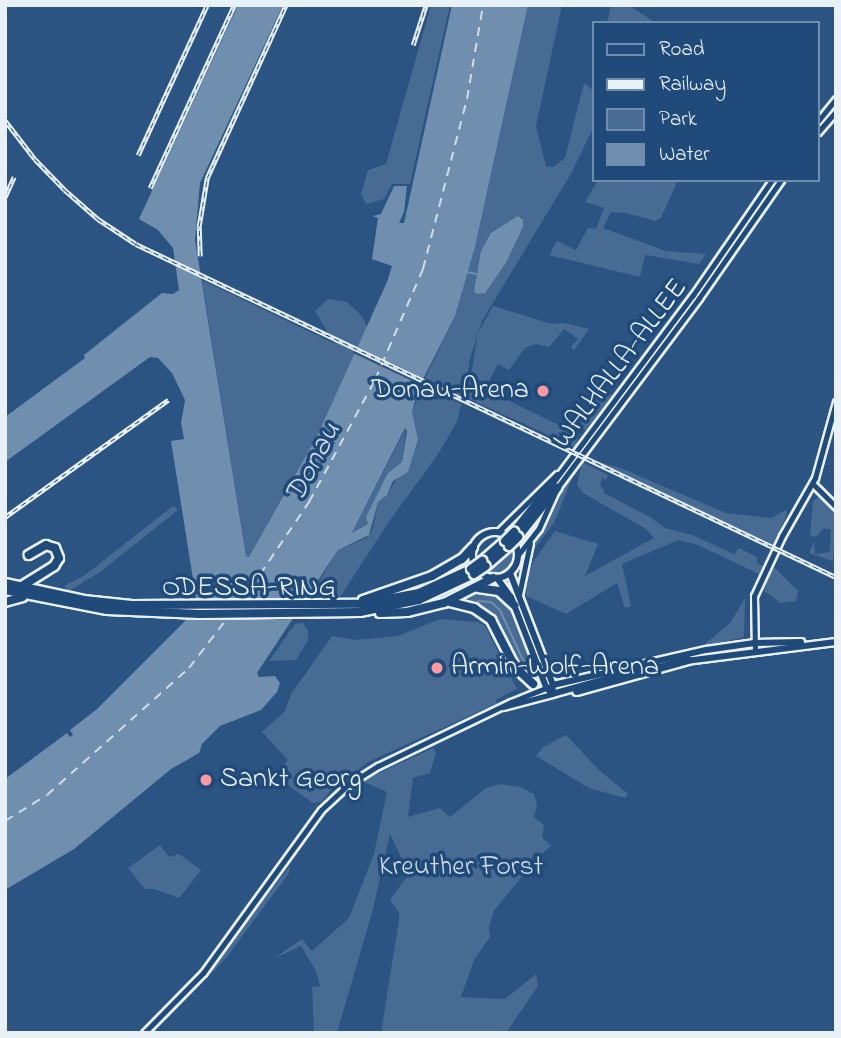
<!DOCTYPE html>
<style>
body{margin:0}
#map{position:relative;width:841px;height:1038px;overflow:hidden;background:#2b5482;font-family:"Indie Flower",sans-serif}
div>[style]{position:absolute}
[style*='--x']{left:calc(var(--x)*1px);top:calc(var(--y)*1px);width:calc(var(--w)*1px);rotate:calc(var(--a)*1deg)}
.green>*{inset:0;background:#476b93}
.water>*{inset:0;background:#708ead}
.pier>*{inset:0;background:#2b5482}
.stream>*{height:2px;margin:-1px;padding:0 1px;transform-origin:1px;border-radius:1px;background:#708ead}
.ferry>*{height:2px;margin-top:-1px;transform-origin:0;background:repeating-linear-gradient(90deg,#d0dde9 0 9px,transparent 0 16px)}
.roads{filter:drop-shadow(2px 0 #e8f1f8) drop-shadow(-2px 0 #e8f1f8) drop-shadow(0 2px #e8f1f8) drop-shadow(0 -2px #e8f1f8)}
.secondary>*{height:5px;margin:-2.5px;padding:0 2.5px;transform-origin:2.5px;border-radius:2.5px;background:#1f4a7a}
.primary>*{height:6px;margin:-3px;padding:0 3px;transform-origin:3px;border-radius:3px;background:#1f4a7a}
.primary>.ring{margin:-3px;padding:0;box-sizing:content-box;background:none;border:6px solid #1f4a7a;border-radius:50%}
.highway>*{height:8px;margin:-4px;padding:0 4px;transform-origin:4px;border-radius:4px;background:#1f4a7a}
.rail>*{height:4.5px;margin-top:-2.25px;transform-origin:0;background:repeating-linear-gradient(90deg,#1f4a7a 0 5px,#e8f1f8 0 10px);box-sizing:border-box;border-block:2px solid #e8f1f8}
.bridges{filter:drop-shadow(2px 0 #e8f1f8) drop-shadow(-2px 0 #e8f1f8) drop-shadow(0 2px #e8f1f8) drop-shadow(0 -2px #e8f1f8)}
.highway-bridge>*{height:8px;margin:-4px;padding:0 4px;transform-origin:4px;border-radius:4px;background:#1f4a7a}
.dots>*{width:19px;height:19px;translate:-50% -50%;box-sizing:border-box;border:4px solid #1f4a7a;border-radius:50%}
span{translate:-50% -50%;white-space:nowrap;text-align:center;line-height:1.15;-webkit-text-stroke:7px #1f4a7a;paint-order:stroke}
.street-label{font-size:28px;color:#e8f1f8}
.poi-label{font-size:28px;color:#e8f1f8}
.right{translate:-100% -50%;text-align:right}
.left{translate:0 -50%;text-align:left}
.park-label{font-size:28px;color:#d0dde9}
.water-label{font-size:30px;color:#d0dde9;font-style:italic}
.frame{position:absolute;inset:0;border:7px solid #e8f1f8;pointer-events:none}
.legend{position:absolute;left:592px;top:21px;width:228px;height:161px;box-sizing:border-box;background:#1f4a7a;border:2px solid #6f8dac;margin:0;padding:9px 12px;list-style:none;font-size:21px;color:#e8f1f8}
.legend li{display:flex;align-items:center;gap:14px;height:35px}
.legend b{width:35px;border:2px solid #6f8dac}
</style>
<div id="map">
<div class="green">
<i style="clip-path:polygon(431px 5px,450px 5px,410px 184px,392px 184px,384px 199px,366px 204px,361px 194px,368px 170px,386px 164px)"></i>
<i style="clip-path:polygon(evenodd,528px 5px,562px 5px,536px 126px,546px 166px,553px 167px,565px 158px,584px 83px,594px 91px,594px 126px,572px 172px,482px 321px,470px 358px,464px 398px,425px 378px,455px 316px,475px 247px,528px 5px,523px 227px,506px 263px,481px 295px,494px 233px,523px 227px)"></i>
<i style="clip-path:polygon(611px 5px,628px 5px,656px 23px,607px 23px)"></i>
<i style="clip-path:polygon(598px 180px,678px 180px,661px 218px,655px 221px,626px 213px,611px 212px,603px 228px,666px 251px,706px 254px,699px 264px,645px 255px,640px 277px,549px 255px,557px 241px,576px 250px,588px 228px,596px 229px,604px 208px,585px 202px)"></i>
<i style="clip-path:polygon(202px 280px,335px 344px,315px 311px,328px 299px,347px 302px,362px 316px,367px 327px,317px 436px,249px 557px,246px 556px)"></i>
<i style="clip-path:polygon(493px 306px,552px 324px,564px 323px,589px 329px,574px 350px,571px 347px,578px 339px,564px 329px,549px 347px,536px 344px,525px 348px,509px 370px,498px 364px,485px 389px,579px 435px,575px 447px,467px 398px,478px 333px)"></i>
<i style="clip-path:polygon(422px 385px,461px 404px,457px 422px,437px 456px,390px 520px,340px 597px,310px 596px,338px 550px,366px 538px,372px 531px,378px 502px,387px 495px,415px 448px,418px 439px,412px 412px)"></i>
<i style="clip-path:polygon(609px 394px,612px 395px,586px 430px,578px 430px,594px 398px,604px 400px)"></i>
<i style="clip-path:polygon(406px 428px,402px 462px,388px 473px,368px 524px,352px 533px)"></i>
<i style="clip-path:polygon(596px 461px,620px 468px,726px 513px,772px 518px,785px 510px,787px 513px,774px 545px)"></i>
<i style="clip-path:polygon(582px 462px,608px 475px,606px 480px,602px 478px,600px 486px,604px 489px,604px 493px,650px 517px,665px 528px,692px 535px,734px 554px,739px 548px,757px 557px,757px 563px,763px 566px,759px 574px,698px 545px,678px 540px,622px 564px,631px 606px,625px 608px,617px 583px,566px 614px,526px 596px,524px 588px,533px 562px,555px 531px,598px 544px,585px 576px,654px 538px,646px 529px,583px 493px,577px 485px)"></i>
<i style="clip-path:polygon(575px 471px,554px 523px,527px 558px,556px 499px)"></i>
<i style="clip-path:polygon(819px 497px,836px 513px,833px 561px,809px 553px,814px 542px,815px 554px,830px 552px,831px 530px,824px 528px,816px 537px,810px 536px,813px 501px)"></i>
<i style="clip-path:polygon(173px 506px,178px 509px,173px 514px,100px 572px,69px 591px,64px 586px,85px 575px)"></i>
<i style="clip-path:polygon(513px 547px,515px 558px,507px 574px,500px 577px,483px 573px)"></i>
<i style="clip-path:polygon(772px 565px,798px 591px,796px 601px,781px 603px,764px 591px)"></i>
<i style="clip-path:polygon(478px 591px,496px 592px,509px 602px,540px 682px,532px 681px,514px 660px,492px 619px,452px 602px)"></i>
<i style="clip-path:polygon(745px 598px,744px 637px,701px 647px,730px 623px)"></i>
<i style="clip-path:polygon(440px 619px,478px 622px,485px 626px,517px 689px,495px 700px,497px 703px,493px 705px,368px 762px,332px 789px,321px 802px,313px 803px,275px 776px,288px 760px,262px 732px,285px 711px,291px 694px,332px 636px,357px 640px,398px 636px)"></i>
<i style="clip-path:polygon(303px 623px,308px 631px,308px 640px,296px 660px,269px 661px,295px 624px)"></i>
<i style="clip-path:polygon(566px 735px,598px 769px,628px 794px,625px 798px,589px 788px,536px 756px,543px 747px)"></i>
<i style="clip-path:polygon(433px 748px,436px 753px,430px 773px,413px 778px,408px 817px,440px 808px,450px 817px,486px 788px,500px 784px,520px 787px,534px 794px,537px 805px,534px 817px,544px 825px,542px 837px,551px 846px,539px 856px,535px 852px,520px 879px,494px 911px,489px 926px,490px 937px,474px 960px,461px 997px,505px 999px,536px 974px,538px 986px,506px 1033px,381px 1033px,399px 920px,399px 913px,390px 900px,409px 874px,390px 834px,373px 909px,337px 1033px,314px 1033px,312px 987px,320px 986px,316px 971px,301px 946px,273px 959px,302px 939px,312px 951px,349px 918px,374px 854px,387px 792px,362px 781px)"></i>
<i style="clip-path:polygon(160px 845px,169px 857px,179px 854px,201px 870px,179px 898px,154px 889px,145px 889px,128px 868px)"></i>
<i style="clip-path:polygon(290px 866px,289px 873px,226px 958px,167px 1019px,165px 1016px,201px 979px)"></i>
</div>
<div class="water">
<i style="clip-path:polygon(evenodd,238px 5px,283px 5px,200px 183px,195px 240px,246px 556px,249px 557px,317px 436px,387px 282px,392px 266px,372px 259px,378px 218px,373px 216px,381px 214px,394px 186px,407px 186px,404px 212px,399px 223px,404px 223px,452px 5px,528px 5px,475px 247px,455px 316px,418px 389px,412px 412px,418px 439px,408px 472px,393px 481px,387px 495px,378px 502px,369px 535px,338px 550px,257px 673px,259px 677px,275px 676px,280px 683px,277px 692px,261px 710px,220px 726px,202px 744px,199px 753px,171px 769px,74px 849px,5px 890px,5px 779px,67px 733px,70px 737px,73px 735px,70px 730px,97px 709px,185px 621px,196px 598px,171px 441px,184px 439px,181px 423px,185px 400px,172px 373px,158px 358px,150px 357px,5px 462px,5px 417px,85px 358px,84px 355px,162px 293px,173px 294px,179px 290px,173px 248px,158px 230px,139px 219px,238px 5px,405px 428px,407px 431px,402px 462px,388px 473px,366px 517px,368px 524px,352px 533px,405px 428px)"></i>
<i style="clip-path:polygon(518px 216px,523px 220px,523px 227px,506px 263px,485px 293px,477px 294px,474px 291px,481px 251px,491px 233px)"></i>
</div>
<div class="pier">
<i style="clip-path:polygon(356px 346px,426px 380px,423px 386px,353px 353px)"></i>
<i style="clip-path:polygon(192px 598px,200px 600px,313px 598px,298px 619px,181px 620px)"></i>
</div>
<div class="stream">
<i style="--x:467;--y:272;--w:9;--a:13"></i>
<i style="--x:478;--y:601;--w:13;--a:4"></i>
<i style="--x:491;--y:602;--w:12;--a:42"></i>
<i style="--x:500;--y:610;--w:53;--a:65.4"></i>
<i style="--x:522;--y:658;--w:27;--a:57"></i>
</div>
<div class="ferry">
<i style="--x:242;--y:601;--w:120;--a:-55.9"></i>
<i style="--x:309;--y:502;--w:139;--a:-61.6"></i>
<i style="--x:375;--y:380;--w:121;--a:-66.6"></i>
<i style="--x:423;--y:269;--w:176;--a:-75.5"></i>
<i style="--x:467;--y:99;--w:95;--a:-80.3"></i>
<i style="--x:5;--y:821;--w:49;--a:-31.8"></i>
<i style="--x:47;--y:795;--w:191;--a:-41.8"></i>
<i style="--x:189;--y:668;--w:66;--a:-52.4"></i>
</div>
<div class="roads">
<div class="secondary">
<i style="--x:818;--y:121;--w:28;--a:-51"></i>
<i style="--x:818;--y:132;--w:28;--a:-49"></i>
<i style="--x:552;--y:484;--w:236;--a:-53.3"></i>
<i style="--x:693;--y:295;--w:140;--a:-55.5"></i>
<i style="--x:813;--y:484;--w:33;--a:45"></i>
<i style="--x:498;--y:532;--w:83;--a:-44.5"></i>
<i style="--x:518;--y:555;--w:34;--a:-52"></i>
<i style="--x:539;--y:528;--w:44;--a:-65.8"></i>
<i style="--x:557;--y:488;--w:237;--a:-53.2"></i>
<i style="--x:699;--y:298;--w:144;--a:-55.2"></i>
<i style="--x:519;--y:595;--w:53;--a:-78.1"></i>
<i style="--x:755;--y:652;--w:56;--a:-91"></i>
<i style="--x:754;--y:596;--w:66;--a:-65"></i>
<i style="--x:782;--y:536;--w:67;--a:-60.4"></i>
<i style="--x:815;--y:478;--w:79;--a:-74.6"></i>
<i style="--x:144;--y:1033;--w:84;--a:-45.5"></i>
<i style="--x:203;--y:973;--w:201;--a:-54.1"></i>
<i style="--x:321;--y:810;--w:38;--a:-43"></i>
<i style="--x:349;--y:784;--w:34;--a:-32"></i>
<i style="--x:378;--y:766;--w:148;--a:-25.7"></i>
<i style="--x:511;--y:702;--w:45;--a:-22"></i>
<i style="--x:553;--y:685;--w:9;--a:96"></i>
<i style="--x:552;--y:694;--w:51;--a:165.1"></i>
</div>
<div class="primary">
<i class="ring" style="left:472px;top:532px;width:40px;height:40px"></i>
<i style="--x:510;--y:573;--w:120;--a:69"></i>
<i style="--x:553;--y:685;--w:157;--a:-12.9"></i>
<i style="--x:706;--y:650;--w:49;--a:-8.3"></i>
<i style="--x:754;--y:643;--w:47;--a:-1.2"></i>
<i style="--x:497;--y:578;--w:24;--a:54"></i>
<i style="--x:511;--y:597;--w:97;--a:68.7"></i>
<i style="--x:546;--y:687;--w:9;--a:49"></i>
<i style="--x:552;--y:694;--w:97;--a:-15.6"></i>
<i style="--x:686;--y:661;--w:151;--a:-7.2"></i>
</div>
<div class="highway">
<i style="--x:514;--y:532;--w:61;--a:-51.6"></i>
<i style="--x:518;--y:537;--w:63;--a:-51.5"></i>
<i style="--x:482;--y:561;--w:30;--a:-41"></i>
<i style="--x:486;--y:566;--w:30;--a:-41"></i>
<i style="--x:5;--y:583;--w:81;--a:12.1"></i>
<i style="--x:84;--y:600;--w:48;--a:5.9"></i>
<i style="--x:132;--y:605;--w:229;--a:-0.3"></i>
<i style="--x:361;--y:604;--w:59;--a:-10.7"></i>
<i style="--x:419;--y:593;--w:57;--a:-24.8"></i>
<i style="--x:22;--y:586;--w:38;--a:-32"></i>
<i style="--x:54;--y:566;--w:9;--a:-58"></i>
<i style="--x:59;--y:558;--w:11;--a:-112"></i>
<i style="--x:55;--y:548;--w:9;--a:-162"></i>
<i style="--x:46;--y:545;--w:20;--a:150"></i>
<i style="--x:478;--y:588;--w:21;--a:8"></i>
<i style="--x:499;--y:591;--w:21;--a:43"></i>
<i style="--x:5;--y:590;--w:104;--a:11.1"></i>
<i style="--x:107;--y:610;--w:93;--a:2.5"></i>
<i style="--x:200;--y:614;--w:160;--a:-0.7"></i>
<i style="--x:360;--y:612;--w:60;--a:-11.5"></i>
<i style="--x:419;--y:600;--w:61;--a:-25.3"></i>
<i style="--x:363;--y:600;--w:73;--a:-19.2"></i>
<i style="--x:432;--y:576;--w:34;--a:-30"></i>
<i style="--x:462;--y:559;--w:16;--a:-47"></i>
<i style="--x:5;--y:602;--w:18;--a:-16"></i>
<i style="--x:450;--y:602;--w:25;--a:14"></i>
<i style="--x:474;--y:608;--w:21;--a:35"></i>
<i style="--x:491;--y:620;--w:53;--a:62.9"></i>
<i style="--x:515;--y:667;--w:25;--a:43"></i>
<i style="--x:380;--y:613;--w:27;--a:-2"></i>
<i style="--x:407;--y:612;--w:38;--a:-14"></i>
<i style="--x:444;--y:603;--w:55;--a:-27"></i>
<i style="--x:577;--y:691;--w:115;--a:-15.6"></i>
</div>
</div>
<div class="rail">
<i style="--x:413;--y:45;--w:42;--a:-72"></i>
<i style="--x:5;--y:120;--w:49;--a:52.4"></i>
<i style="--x:35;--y:159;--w:43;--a:45.9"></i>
<i style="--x:65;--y:190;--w:44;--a:41.3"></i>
<i style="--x:98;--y:219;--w:45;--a:33.3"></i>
<i style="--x:136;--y:244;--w:775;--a:25.44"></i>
<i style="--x:138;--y:155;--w:165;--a:-65.3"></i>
<i style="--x:150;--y:188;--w:201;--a:-65.3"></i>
<i style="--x:5;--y:197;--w:22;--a:-66"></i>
<i style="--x:200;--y:256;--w:30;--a:-92"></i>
<i style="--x:199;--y:226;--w:49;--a:-80.5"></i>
<i style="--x:207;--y:178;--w:190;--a:-65.5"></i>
<i style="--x:5;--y:517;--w:201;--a:-35.7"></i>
</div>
<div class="bridges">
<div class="highway-bridge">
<i style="--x:505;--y:541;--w:13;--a:-45"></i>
<i style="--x:509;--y:546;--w:13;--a:-45"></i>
<i style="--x:471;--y:569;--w:14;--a:-36"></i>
<i style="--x:474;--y:574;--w:14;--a:-34"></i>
</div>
</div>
<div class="dots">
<i style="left:543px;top:391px;background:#ff9aa2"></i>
<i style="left:437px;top:668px;background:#ff9aa2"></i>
<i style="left:206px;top:780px;background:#ff9aa2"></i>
</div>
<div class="street-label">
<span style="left:621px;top:364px;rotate:-53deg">WALHALLA-ALLEE</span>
<span style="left:249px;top:589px">ODESSA-RING</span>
</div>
<div class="poi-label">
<span class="right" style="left:529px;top:391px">Donau-Arena</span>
<span class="left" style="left:451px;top:668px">Armin-Wolf-Arena</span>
<span class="left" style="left:220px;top:780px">Sankt Georg</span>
</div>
<div class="park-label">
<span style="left:461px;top:868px">Kreuther Forst</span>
</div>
<div class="water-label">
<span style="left:314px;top:463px;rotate:-62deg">Donau</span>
</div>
<div class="frame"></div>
<ul class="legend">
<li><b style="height:9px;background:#1f4a7a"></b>Road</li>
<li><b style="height:9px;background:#e8f1f8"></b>Railway</li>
<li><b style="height:19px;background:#476b93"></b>Park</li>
<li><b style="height:19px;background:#708ead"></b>Water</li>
</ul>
</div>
